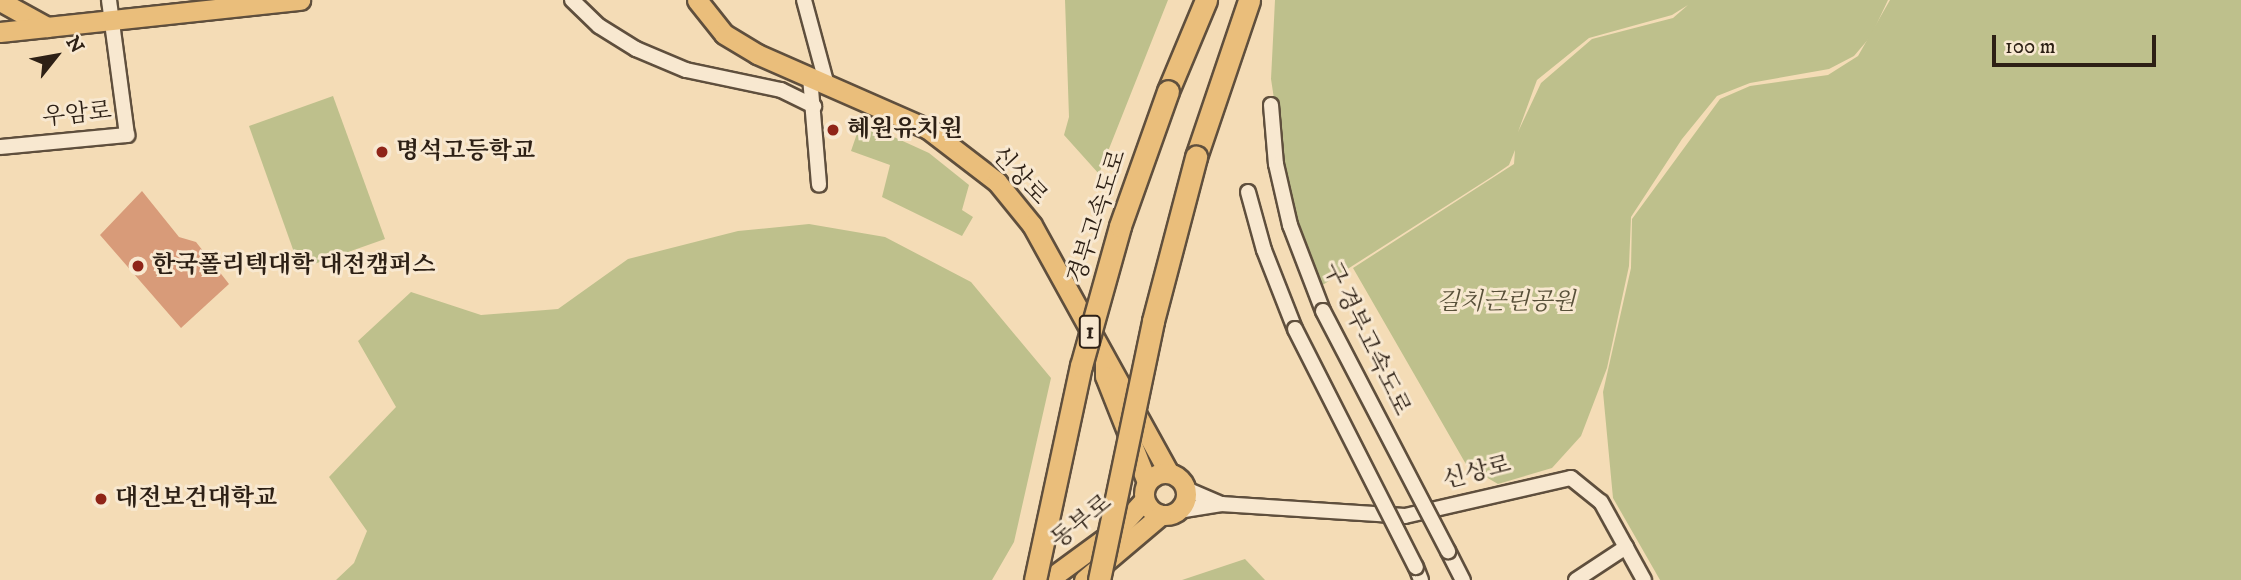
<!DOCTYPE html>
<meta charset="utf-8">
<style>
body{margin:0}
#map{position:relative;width:2241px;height:580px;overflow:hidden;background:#f4dcb6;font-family:"IM FELL DW Pica","Noto Serif KR",serif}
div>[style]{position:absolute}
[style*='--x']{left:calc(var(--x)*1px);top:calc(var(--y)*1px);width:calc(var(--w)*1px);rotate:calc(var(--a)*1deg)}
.green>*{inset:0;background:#bec08c}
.building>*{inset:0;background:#d89b79}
.roads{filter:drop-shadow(2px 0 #5f4f3d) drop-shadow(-2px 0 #5f4f3d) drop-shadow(0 2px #5f4f3d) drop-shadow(0 -2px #5f4f3d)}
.minor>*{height:14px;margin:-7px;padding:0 7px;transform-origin:7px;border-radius:7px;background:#f8e8d0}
.major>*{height:19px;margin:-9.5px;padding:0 9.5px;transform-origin:9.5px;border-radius:9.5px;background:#eabe7b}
.major>.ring{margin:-9.5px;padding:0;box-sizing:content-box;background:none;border:19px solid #eabe7b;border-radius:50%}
.highway>*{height:21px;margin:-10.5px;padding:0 10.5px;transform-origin:10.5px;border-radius:10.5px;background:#eabe7b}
.bridges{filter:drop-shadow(2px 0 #5f4f3d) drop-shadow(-2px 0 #5f4f3d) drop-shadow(0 2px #5f4f3d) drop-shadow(0 -2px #5f4f3d)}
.minor-bridge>*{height:14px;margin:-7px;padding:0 7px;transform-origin:7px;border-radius:7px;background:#f8e8d0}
.highway-bridge>*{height:21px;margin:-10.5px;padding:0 10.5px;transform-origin:10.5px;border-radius:10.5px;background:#eabe7b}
.dots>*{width:19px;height:19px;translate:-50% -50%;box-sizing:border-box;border:4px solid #f8e8d0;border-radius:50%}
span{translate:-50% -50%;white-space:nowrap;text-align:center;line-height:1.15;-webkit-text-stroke:6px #f8e8d0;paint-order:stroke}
.shield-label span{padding:2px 5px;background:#f8e8d0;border:2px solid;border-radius:5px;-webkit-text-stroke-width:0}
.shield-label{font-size:23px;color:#2d2015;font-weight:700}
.street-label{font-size:24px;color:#2d2015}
.poi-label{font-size:24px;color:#2d2015;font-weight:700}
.left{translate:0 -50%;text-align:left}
.park-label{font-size:24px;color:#585039;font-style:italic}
.north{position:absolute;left:21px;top:21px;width:70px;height:70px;-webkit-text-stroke:5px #f8e8d0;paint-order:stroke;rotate:59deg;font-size:19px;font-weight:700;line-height:28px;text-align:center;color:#2d2015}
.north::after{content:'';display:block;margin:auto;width:24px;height:32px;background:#2d2015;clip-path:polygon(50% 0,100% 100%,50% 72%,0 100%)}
.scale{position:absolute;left:1992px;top:35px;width:164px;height:32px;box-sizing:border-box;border:4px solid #2d2015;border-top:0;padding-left:9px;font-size:21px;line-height:24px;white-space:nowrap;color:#2d2015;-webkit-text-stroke:5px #f8e8d0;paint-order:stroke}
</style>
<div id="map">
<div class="green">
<i style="clip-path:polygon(1065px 0,1168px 0,1099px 174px,1064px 135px,1069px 117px)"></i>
<i style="clip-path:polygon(evenodd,1275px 0,1888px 0,1871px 36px,1854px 56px,1829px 69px,1750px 83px,1717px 96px,1682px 139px,1631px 217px,1629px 266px,1607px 368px,1581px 436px,1552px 468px,1498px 484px,1467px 466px,1353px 268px,1514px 164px,1515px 150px,1509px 165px,1493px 176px,1321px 286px,1289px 198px,1271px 79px,1275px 0,1688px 5px,1673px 18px,1592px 39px,1541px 83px,1518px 132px,1537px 80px,1589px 38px,1672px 15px,1688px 5px)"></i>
<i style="clip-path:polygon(1890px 0,2241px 0,2241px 580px,1660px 580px,1613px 498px,1603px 392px,1631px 268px,1632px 219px,1720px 99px,1750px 86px,1828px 75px,1858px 56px)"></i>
<i style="clip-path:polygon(333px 96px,385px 239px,300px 269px,249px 126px)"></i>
<i style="clip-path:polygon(861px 122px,929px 153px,969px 185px,962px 210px,973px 217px,962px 236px,882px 197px,890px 165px,851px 151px)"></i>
<i style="clip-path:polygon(809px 224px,885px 237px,971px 282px,1051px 378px,1014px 542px,992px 580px,336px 580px,354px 563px,367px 531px,329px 477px,396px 407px,358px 341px,411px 292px,481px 315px,558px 309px,628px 259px,738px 231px)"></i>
<i style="clip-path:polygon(1245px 559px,1265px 580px,1182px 580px)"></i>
</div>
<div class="building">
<i style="clip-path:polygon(142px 191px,179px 237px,196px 242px,229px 284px,181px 328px,100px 235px)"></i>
</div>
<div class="roads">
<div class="minor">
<i style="--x:572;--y:0;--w:37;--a:44"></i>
<i style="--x:599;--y:26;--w:44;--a:31.9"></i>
<i style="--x:636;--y:49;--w:54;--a:22.8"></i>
<i style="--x:686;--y:70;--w:97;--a:11.9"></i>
<i style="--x:781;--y:90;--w:37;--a:26"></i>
<i style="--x:804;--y:0;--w:88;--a:74.9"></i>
<i style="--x:810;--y:77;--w:108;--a:85.2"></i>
<i style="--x:1271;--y:105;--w:59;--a:85.2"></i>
<i style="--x:1276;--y:164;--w:63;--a:77.1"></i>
<i style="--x:1290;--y:225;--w:92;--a:69"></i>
<i style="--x:0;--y:147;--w:128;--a:-5.4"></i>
<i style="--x:127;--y:135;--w:136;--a:-97.6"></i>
<i style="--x:1248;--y:192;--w:60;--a:74.6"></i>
<i style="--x:1264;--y:250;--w:85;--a:68.6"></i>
<i style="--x:1186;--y:489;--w:38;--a:23"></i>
<i style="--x:1221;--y:504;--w:184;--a:3.7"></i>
<i style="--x:1405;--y:516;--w:170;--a:-12.9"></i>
<i style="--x:1571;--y:478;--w:38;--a:39"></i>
<i style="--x:1601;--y:502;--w:89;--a:61.1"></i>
<i style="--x:1178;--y:511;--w:44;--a:-9.2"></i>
<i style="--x:1448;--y:551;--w:33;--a:63"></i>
<i style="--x:1416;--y:567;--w:14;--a:69"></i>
<i style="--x:1576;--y:580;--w:60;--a:-33.4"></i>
</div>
<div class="major">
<i style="--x:697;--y:0;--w:43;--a:51.5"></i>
<i style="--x:724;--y:34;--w:39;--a:31"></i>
<i style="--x:757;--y:54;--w:187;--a:23.7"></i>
<i style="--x:928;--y:129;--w:87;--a:37.5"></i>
<i style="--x:997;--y:182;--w:55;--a:50.9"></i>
<i style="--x:1032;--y:225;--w:283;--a:61.1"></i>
<i style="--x:0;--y:1;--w:54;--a:29"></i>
<i style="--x:0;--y:32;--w:302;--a:-6.1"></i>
<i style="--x:1105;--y:361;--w:15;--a:90"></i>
<i style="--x:1105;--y:376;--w:114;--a:68.4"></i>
<i class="ring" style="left:1144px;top:473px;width:23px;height:23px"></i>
<i style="--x:1048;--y:580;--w:88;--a:-36.2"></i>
<i style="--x:1119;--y:528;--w:38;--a:-48"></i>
<i style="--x:1084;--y:580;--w:101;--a:-40.2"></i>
</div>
<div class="highway">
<i style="--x:1168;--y:91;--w:99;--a:-67.3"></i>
<i style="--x:1196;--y:157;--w:166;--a:-71.3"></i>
</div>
</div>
<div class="bridges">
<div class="minor-bridge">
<i style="--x:1323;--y:311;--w:271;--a:62.5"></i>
<i style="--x:1295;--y:329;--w:267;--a:63.1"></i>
</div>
<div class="highway-bridge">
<i style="--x:1035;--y:580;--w:219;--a:-77.9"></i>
<i style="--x:1081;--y:366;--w:145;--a:-74.4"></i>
<i style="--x:1120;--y:226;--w:143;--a:-70.4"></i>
<i style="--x:1099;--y:580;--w:265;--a:-78.2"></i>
<i style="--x:1153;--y:321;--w:170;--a:-75.3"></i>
</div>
</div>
<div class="dots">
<i style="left:833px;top:130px;background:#8f2418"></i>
<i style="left:382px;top:152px;background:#8f2418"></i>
<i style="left:138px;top:266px;background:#8f2418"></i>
<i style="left:101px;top:499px;background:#8f2418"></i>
</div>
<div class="shield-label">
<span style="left:1090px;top:332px">1</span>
</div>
<div class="street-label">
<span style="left:77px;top:115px;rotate:-6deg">우암로</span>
<span style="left:1019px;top:176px;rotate:47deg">신상로</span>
<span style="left:1098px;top:217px;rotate:-72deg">경부고속도로</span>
<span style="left:1366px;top:339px;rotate:64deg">구 경부고속도로</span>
<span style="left:1477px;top:473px;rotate:-14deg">신상로</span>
<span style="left:1082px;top:522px;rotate:-39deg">동부로</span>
</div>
<div class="poi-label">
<span class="left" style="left:847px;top:130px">혜원유치원</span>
<span class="left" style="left:396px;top:152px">명석고등학교</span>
<span class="left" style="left:152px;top:266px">한국폴리텍대학 대전캠퍼스</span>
<span class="left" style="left:115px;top:499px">대전보건대학교</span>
</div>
<div class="park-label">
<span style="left:1506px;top:303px">길치근린공원</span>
</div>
<div class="north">N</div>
<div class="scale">100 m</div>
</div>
